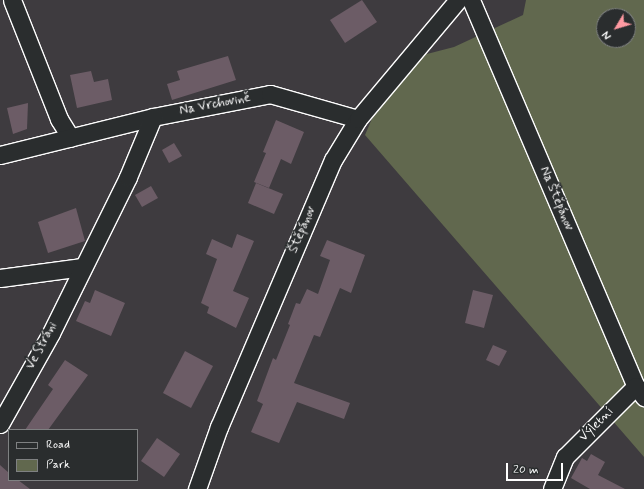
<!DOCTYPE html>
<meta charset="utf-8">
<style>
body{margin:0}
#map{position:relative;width:644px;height:489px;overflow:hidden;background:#3e3b3f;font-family:Mynerve,sans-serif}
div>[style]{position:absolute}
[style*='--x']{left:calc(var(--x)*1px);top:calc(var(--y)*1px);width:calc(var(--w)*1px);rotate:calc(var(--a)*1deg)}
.green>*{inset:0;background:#61684e}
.building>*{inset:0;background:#6c5c66}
.roads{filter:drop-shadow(1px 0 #fff) drop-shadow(-1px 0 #fff) drop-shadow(0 1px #fff) drop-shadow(0 -1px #fff)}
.street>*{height:17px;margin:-8.5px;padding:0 8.5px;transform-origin:8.5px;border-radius:8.5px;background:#2a2d2e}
span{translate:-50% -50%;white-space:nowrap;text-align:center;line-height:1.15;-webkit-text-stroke:3.5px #2a2d2e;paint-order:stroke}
.street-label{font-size:13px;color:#fff}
.legend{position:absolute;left:8px;top:429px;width:130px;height:52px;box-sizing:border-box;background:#2a2d2e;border:1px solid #7f8182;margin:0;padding:5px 7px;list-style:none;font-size:12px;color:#fff}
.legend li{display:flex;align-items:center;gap:8px;height:20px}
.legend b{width:20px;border:1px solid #7f8182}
.north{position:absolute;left:596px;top:8px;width:40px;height:40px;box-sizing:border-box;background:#2a2d2e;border:1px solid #7f8182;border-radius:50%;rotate:232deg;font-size:11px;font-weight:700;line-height:16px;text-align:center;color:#fff}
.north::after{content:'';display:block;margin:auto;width:14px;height:18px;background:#ff9aa2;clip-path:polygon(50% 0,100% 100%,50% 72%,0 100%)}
.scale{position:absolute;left:506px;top:463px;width:57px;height:18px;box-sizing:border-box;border:2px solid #fff;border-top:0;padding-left:5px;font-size:12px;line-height:14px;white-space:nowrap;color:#fff;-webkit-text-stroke:3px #2a2d2e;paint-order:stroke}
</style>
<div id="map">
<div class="green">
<i style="clip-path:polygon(evenodd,526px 0,644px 0,644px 457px,365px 135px,396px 62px,454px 47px,523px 15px,526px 0,604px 16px,628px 16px,628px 40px,604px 40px,604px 16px)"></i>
</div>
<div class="building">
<i style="clip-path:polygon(362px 0,377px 22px,345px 43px,330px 20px)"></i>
<i style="clip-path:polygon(228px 56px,236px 80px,172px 100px,167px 84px,180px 80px,177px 71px)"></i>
<i style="clip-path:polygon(91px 71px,94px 82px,108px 79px,112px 100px,77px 108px,70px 75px)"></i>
<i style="clip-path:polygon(28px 103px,27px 129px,13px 134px,7px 108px)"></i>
<i style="clip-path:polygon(276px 120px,304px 132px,291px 164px,281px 159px,269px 188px,254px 182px,266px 153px,263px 152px)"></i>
<i style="clip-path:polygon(174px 143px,182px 156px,169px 163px,162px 150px)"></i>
<i style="clip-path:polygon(256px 183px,283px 194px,274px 214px,248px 203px)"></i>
<i style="clip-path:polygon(151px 186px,158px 198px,142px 207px,135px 195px)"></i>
<i style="clip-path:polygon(76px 208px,85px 241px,48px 253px,38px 222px)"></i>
<i style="clip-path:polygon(237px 234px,254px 241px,233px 291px,249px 298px,236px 328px,207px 313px,209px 307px,201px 303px,217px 259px,206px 254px,212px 239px,232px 248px)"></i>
<i style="clip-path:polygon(327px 240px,365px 255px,351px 293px,340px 288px,320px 337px,314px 335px,294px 383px,350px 403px,344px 419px,297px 402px,279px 443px,251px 432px,263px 404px,257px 401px,273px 358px,276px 360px,290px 325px,288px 324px,296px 303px,300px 304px,307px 289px,318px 294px,330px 260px,320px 256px)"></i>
<i style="clip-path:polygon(95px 290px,125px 303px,111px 336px,76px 321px,85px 301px,90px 303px)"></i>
<i style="clip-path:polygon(473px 290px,493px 295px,484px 328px,465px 323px)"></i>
<i style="clip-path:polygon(493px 345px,507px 351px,499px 366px,486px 360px)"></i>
<i style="clip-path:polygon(185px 351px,213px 366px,191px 408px,163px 393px)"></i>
<i style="clip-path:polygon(65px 360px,88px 375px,48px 430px,25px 430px,53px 389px,48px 385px)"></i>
<i style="clip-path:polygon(157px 438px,180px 454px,164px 477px,141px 461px)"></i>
<i style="clip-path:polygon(591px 454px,605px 462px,598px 475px,625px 489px,590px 489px,571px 478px,582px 458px,587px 461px)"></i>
<i style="clip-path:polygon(0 465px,9px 473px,9px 480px,18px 480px,30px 489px,0 489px)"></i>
</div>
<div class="roads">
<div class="street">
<i style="--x:12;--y:0;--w:128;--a:68.4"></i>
<i style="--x:59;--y:119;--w:22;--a:58"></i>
<i style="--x:471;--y:0;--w:420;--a:66.9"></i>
<i style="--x:636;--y:386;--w:14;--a:54"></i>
<i style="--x:0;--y:155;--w:158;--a:-13.9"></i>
<i style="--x:153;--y:117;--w:119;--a:-11.1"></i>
<i style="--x:270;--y:94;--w:91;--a:15.9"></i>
<i style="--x:0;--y:278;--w:83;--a:-7.6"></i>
<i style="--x:0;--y:424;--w:104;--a:-60.7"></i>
<i style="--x:51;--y:333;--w:174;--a:-63.7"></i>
<i style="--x:128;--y:177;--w:65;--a:-67.4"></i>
<i style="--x:197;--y:489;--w:66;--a:-70.5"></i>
<i style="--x:219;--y:427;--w:290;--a:-66.9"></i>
<i style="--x:333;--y:160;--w:48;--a:-58.6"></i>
<i style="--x:358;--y:119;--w:155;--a:-50"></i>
<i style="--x:552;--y:489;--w:35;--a:-68"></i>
<i style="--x:565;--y:457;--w:100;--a:-45"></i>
</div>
</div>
<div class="street-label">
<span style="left:215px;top:105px;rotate:-11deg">Na Vrchovině</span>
<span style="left:556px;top:199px;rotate:67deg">Na Štěpánov</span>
<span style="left:303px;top:230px;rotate:-67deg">Štěpánov</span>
<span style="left:42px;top:346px;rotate:-62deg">Ve Stráni</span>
<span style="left:597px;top:425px;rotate:-45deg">Výletní</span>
</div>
<ul class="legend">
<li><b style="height:5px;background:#2a2d2e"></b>Road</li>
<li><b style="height:11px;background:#61684e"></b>Park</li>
</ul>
<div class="north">N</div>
<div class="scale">20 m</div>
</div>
